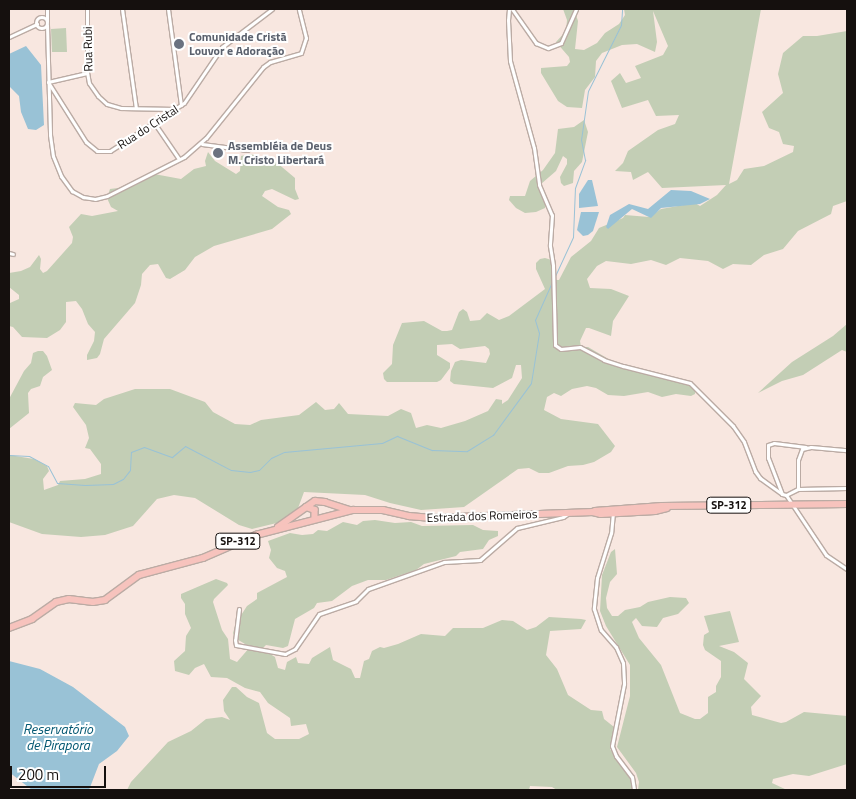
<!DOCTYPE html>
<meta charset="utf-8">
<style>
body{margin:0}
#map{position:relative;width:856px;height:799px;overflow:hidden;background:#f8e7e0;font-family:"Titillium Web",sans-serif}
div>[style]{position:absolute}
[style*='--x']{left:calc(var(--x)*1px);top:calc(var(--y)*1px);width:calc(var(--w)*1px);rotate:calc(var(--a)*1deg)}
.green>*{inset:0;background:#c3ceb5}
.water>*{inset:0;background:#99c2d6}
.stream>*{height:1px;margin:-0.5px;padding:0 0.5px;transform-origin:0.5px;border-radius:0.5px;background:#99c2d6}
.roads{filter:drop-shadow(1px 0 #bbaba4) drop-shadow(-1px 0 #bbaba4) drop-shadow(0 1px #bbaba4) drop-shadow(0 -1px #bbaba4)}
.minor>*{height:3px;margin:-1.5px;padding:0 1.5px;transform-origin:1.5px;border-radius:1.5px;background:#fff}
.minor>.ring{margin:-1.5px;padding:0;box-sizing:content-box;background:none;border:3px solid #fff;border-radius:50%}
.primary>*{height:5.5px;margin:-2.75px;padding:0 2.75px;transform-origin:2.75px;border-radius:2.75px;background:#f7c3bd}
.dots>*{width:14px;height:14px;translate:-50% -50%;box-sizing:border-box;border:2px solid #fff;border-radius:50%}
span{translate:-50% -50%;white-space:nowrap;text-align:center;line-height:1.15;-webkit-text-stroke:4px #fff;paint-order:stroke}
.shield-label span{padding:1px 4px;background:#fff;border:1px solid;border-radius:4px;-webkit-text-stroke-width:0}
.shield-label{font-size:11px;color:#15100e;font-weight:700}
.worship-label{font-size:12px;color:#5b616d;font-weight:700}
.left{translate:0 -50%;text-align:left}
.street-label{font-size:12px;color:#15100e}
.water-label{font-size:14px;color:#015671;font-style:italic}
.frame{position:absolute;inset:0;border:10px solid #15100e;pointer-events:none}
.scale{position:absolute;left:10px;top:766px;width:96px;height:22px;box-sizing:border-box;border:2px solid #15100e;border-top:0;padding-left:6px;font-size:15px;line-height:18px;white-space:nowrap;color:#15100e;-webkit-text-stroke:4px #fff;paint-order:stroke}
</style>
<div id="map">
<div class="green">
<i style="clip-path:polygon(563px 9px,574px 9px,578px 21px,575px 49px,584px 50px,597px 43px,605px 33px,619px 24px,625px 15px,624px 9px,761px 9px,729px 184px,737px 180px,744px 169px,764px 166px,793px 152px,794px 146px,783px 144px,779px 132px,769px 128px,762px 112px,783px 93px,778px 74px,783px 53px,803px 36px,817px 36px,847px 31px,847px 201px,833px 206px,831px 214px,798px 231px,783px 249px,764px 255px,751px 265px,733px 264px,723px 269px,708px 261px,680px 258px,666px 265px,651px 260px,631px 264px,606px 261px,597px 266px,587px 279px,590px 288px,611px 289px,629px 296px,613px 321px,611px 336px,589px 328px,586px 328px,580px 341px,581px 347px,588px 347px,617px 364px,690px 386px,695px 388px,695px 394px,691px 396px,676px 394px,662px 397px,648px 392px,624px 396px,608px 395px,596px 388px,587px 386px,572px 389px,561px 396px,554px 393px,547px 397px,544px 410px,561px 419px,598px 424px,615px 446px,611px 452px,594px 462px,583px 465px,568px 466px,549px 473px,539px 473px,529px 468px,518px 469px,464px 507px,421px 510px,390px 503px,365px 495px,304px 492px,297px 511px,289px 520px,252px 529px,239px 525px,195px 498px,174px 495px,157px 499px,133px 526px,105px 535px,81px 537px,42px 534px,9px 522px,9px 455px,34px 459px,47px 466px,49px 471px,43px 479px,44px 490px,58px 485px,60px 481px,85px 479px,101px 474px,101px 464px,90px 449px,85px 448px,89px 438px,86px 425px,73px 407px,75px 403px,96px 405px,104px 399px,135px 389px,170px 389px,205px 402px,213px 412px,235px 424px,250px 425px,261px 420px,299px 415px,316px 402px,325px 410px,334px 409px,339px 403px,348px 414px,388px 416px,401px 409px,411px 413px,416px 428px,427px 425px,441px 428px,465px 421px,488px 411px,496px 399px,502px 400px,502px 404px,508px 400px,522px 378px,521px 365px,516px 365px,512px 378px,493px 388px,454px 384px,450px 381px,451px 371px,455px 362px,461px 360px,486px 363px,490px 354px,489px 349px,485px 346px,460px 349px,452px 344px,437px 345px,437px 355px,450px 363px,450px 368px,441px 380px,437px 382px,387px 382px,384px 379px,383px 373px,392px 364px,393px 345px,402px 323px,424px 321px,442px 331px,447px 331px,452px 330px,459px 312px,463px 309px,467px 312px,470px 321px,480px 320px,487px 313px,499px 320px,509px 316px,545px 289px,536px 269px,536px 263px,540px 259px,545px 258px,555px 261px,554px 280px,559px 280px,571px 257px,591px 241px,599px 228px,623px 218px,625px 215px,649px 217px,661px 209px,695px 203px,700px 206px,717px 195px,726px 185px,662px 188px,648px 172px,633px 180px,631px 172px,615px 171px,623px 163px,628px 151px,658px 130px,675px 124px,679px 115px,656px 116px,648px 100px,622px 108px,611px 81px,620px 73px,626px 83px,641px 78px,635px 66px,663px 55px,668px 46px,653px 11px,657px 42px,655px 52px,637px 44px,622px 45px,602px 53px,596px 61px,595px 77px,585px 90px,582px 108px,567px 107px,558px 101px,541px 73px,541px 68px,567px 66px,570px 62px,569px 57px,556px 42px,566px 31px,567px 20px)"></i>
<i style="clip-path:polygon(66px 28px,67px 52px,52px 52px,51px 29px)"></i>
<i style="clip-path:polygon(584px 120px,588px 132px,582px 162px,574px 171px,573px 183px,564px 186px,561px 183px,560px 177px,567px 164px,567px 159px,563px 156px,556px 171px,541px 184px,546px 203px,545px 208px,536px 212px,525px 213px,516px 208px,509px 200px,510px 196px,525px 196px,530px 181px,543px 170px,555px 153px,558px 129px,574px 127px)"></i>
<i style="clip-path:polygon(208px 152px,215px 161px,236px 174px,240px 171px,241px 156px,250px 154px,276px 162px,295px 178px,295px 189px,299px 199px,295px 200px,272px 189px,265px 191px,262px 196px,278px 207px,289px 210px,291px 214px,272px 229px,214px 246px,195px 257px,185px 270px,170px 279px,166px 278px,158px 264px,150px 265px,142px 274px,141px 285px,135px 303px,104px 339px,100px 354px,97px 358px,87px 360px,87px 355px,94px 341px,95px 332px,88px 324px,82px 309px,76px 301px,66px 302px,66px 322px,60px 330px,47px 338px,22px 337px,13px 327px,9px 326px,10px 303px,19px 299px,19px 295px,9px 287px,9px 273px,21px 271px,30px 267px,39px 255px,41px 259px,40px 269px,43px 273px,47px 271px,72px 243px,73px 237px,69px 227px,81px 214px,92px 216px,118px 211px,111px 207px,107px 198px,110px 189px,134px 186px,154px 174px,181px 179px,194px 169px,206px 166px,205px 161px)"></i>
<i style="clip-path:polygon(847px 324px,847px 352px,842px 350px,803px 375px,782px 381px,758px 393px,792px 362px,833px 336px)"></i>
<i style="clip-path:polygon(38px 351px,43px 351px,47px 356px,52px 370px,43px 377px,40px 386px,31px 389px,28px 393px,29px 413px,9px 429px,9px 399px,24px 371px,31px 363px,33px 353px)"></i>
<i style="clip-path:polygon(375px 520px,395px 523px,411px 522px,422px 526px,473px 525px,483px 530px,498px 531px,498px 536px,489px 540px,483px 549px,460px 552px,456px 556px,424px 564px,416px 570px,386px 580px,368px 580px,352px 586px,332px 601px,317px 603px,314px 608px,295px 619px,288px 646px,283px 648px,266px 645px,262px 649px,275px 657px,278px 668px,285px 670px,287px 662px,296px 657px,298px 663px,309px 664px,312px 658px,330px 647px,333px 660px,351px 669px,355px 678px,360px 678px,364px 661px,369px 659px,372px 651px,380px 647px,384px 648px,398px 644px,421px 634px,445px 636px,453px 628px,483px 628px,502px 620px,513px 621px,527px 630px,536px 627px,549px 617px,581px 619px,586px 620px,581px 629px,550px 631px,546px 655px,557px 669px,568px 695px,591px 710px,602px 711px,604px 719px,614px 727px,610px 749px,633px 783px,633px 790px,557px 790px,552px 787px,530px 786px,529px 790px,127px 790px,131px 782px,168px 742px,191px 731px,206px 719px,222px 717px,230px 720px,224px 711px,223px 700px,232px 687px,236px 687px,247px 697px,259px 703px,267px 733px,275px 739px,299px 739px,309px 734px,306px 724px,291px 726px,290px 718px,268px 703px,260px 692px,245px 688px,227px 678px,211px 677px,204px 664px,195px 668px,189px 675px,175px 671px,174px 661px,185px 651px,186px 636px,191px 628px,185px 614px,185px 604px,181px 598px,181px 594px,216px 579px,227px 583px,228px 585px,214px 599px,213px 602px,222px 630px,228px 639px,230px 659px,237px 662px,250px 647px,235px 638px,233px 633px,236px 623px,247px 606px,257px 599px,257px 593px,287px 577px,285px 571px,277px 568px,269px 558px,271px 550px,268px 541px,290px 533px,302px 535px,313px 534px,318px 530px,327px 531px,343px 522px,357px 525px,363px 521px)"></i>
<i style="clip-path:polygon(615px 549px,617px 574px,610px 582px,606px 598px,607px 608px,612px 616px,618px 616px,625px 610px,640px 607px,648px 602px,670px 597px,686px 598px,689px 603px,678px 614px,663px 618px,657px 627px,642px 626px,636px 618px,632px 622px,639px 638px,661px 665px,680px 713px,695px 719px,700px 719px,708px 713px,708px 697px,716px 692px,716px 686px,721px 677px,721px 661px,705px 650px,703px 645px,704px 635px,709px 632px,704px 616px,730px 611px,739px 642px,719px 646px,734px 652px,748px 663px,744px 679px,761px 696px,751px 707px,752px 715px,781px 723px,786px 722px,804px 712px,847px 716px,847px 764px,809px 776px,793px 774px,773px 779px,772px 783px,787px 790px,638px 790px,639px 782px,636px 773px,617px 747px,630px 696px,630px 665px,606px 626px,600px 611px,602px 575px,611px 552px)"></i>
</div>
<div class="water">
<i style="clip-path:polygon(26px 46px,41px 65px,44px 125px,36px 130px,28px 129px,21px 112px,19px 96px,9px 86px,9px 54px)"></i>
<i style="clip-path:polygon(588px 180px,592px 180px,598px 206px,579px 208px,579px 194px)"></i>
<i style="clip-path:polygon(671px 190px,691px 191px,710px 199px,700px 204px,661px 208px,651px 218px,632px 209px,608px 229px,606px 227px,610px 215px,629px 204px,648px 209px)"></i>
<i style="clip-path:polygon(581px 212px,599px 212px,593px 231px,588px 235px,583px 236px,577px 230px)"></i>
<i style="clip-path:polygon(9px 661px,40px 669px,73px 687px,125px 727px,129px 736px,117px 751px,99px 764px,89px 790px,32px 790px,9px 772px)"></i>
</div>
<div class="stream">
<i style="--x:555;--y:276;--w:43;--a:-65.2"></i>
<i style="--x:573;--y:237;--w:49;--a:-87.7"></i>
<i style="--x:575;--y:188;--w:30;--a:-70"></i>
<i style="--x:585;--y:160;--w:20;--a:-101"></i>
<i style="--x:581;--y:140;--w:49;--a:-81.9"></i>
<i style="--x:588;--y:91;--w:74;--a:-63.4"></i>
<i style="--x:621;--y:25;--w:16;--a:-86"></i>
<i style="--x:9;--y:455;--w:20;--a:3"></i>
<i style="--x:29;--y:456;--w:21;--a:28"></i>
<i style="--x:48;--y:466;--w:19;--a:62"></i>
<i style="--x:57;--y:483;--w:28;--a:4"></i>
<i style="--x:85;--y:485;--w:28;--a:-2"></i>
<i style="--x:113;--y:484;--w:11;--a:-27"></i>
<i style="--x:123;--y:479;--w:11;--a:-52"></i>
<i style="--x:130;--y:470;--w:18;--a:-87"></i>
<i style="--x:131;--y:452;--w:14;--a:-21"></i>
<i style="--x:144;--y:447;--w:30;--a:20"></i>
<i style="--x:172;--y:457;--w:17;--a:-40"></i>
<i style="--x:185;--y:446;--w:52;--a:27.6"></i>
<i style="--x:231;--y:470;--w:19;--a:6"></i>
<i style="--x:250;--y:472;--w:9;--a:-13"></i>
<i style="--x:259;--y:470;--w:17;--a:-45"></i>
<i style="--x:271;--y:458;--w:14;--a:-25"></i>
<i style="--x:284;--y:452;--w:98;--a:-5.2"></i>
<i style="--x:382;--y:443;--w:17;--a:-25"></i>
<i style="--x:397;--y:436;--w:38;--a:22"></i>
<i style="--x:432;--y:450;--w:35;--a:2"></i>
<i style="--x:467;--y:451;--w:31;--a:-32"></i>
<i style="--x:493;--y:435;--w:64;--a:-53.8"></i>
<i style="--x:531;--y:383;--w:51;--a:-80.9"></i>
<i style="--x:539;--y:333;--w:14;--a:-107"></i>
<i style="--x:535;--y:320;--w:42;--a:-65.9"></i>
</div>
<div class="roads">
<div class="minor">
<i style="--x:47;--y:9;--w:12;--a:90"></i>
<i style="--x:87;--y:9;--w:63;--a:90"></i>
<i style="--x:87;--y:72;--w:11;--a:80"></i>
<i style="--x:89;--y:83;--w:16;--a:55"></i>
<i style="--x:98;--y:96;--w:12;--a:42"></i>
<i style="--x:107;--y:104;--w:15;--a:16"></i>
<i style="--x:121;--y:108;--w:54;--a:1.1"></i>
<i style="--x:122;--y:9;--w:100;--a:82"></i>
<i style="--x:168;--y:9;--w:97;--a:82.3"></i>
<i style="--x:509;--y:9;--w:11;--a:95"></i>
<i style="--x:508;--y:20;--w:41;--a:87.2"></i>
<i style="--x:510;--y:61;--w:90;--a:74.6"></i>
<i style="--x:534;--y:148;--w:37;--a:82"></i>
<i style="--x:539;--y:185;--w:33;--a:67"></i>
<i style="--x:552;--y:215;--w:31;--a:94"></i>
<i style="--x:550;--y:246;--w:20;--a:81"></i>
<i style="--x:553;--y:266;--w:79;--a:88.5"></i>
<i style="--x:555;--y:345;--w:7;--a:34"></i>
<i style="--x:561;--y:349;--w:19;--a:-6"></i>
<i style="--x:580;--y:347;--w:27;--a:28"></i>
<i style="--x:604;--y:360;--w:20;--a:18"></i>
<i style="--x:623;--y:366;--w:69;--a:14.2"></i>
<i style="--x:690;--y:383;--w:61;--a:45"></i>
<i style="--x:733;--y:426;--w:19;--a:55"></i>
<i style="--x:744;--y:442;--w:31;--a:69"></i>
<i style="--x:755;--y:471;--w:9;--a:54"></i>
<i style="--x:760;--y:478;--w:27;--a:36"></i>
<i style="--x:782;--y:494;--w:4;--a:14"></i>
<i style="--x:512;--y:9;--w:42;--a:54.8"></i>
<i style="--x:536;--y:43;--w:13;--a:23"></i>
<i style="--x:548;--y:48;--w:14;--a:-21"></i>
<i style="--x:561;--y:43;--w:37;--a:-66"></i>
<i class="ring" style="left:36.5px;top:17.5px;width:8px;height:8px"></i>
<i style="--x:47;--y:25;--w:110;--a:88.4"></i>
<i style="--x:50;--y:135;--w:21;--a:82"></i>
<i style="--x:53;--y:156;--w:22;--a:68"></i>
<i style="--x:61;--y:176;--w:19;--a:54"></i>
<i style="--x:72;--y:191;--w:13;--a:29"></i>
<i style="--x:83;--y:197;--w:12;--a:9"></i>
<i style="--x:95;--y:199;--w:12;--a:-14"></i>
<i style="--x:107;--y:196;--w:86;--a:-26.9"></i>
<i style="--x:184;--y:157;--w:29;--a:-41"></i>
<i style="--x:206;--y:138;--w:91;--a:-51.2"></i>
<i style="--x:263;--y:67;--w:9;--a:-36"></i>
<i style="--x:270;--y:62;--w:32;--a:-16"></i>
<i style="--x:301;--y:53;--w:16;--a:-72"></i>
<i style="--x:306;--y:38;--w:30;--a:-104"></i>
<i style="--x:9;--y:37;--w:31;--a:-25"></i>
<i style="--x:87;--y:73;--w:40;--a:167"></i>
<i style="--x:48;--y:82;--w:71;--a:57.7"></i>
<i style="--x:86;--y:142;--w:14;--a:39"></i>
<i style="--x:97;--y:151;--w:13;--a:0"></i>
<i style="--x:110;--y:151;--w:88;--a:-33"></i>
<i style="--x:184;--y:103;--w:68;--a:-55.8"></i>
<i style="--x:222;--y:47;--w:63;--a:-37.2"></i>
<i style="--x:155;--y:124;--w:42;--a:55.6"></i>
<i style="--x:202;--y:144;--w:46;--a:7.4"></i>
<i style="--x:9;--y:253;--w:4;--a:14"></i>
<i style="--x:798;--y:489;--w:29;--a:-90"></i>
<i style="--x:798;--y:460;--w:12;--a:-70"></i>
<i style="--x:802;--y:449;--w:9;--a:-13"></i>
<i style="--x:811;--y:447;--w:36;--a:5"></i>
<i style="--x:782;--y:494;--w:39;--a:-111"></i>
<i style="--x:768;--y:458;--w:13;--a:-90"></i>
<i style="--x:768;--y:445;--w:6;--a:-18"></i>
<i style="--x:774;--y:443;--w:32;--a:7"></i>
<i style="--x:786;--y:495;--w:72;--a:56.3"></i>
<i style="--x:826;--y:555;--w:25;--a:34"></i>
<i style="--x:786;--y:495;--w:13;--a:-27"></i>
<i style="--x:798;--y:489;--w:49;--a:-1.2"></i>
<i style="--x:613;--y:512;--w:21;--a:95"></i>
<i style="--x:611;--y:533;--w:47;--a:107.3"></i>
<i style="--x:597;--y:578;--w:31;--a:96"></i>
<i style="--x:594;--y:609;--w:22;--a:72"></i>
<i style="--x:601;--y:630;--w:23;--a:49"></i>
<i style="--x:616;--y:647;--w:17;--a:66"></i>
<i style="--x:623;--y:663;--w:21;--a:87"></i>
<i style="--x:624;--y:684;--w:63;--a:101"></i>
<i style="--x:612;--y:746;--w:11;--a:68"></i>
<i style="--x:616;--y:756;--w:26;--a:53"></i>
<i style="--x:632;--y:777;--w:13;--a:81"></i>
<i style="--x:239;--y:609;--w:31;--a:97"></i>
<i style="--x:235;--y:640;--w:5;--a:79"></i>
<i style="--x:236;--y:645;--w:50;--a:10.4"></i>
<i style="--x:285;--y:654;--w:11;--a:-27"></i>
<i style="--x:295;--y:649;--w:42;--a:-55.6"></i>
<i style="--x:319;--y:614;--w:39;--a:-19"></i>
<i style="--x:356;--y:601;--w:17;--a:-45"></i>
<i style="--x:368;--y:589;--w:81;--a:-19.6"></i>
<i style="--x:444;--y:562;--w:36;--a:-3"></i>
<i style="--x:480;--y:560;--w:49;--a:-40.9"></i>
<i style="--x:517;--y:528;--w:47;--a:-13.4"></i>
<i style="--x:563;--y:517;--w:7;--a:-34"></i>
</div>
<div class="primary">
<i style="--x:306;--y:507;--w:9;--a:18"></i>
<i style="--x:315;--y:510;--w:9;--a:90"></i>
<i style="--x:595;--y:511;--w:67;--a:-4.3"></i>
<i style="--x:662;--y:506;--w:185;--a:-0.6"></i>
<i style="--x:278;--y:527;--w:45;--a:-35.1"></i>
<i style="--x:315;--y:501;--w:10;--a:6"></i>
<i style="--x:325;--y:502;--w:25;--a:18"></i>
<i style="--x:9;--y:628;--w:25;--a:-21"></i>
<i style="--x:32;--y:619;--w:29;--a:-35"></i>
<i style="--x:56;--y:602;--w:13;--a:-13"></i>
<i style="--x:69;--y:599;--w:24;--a:7"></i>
<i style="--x:93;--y:602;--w:12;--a:-9"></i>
<i style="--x:105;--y:600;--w:42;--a:-36.3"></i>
<i style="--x:139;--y:575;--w:66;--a:-14.9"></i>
<i style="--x:203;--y:558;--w:58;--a:-23.5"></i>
<i style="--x:256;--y:535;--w:100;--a:-14.5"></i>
<i style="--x:353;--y:510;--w:30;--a:0"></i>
<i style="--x:383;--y:510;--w:27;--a:13"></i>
<i style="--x:409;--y:516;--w:23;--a:5"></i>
<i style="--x:432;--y:518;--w:161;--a:-2.1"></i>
<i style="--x:593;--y:512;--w:8;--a:14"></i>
<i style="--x:601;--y:514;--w:54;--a:-3.2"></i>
<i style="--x:655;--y:511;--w:12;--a:-14"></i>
</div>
</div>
<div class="dots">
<i style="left:179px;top:44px;background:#6b7280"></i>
<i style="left:218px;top:153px;background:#6b7280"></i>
</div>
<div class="shield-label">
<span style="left:729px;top:505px">SP-312</span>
<span style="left:238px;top:541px">SP-312</span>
</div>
<div class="worship-label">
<span class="left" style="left:189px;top:44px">Comunidade Cristã<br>Louvor e Adoração</span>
<span class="left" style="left:228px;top:153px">Assembléia de Deus<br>M. Cristo Libertará</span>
</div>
<div class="street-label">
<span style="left:88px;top:49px;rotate:-91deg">Rua Rubi</span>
<span style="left:148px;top:127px;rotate:-33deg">Rua do Cristal</span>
<span style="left:482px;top:516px;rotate:-2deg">Estrada dos Romeiros</span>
</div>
<div class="water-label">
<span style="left:58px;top:737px">Reservatório<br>de Pirapora</span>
</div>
<div class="frame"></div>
<div class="scale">200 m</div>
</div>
